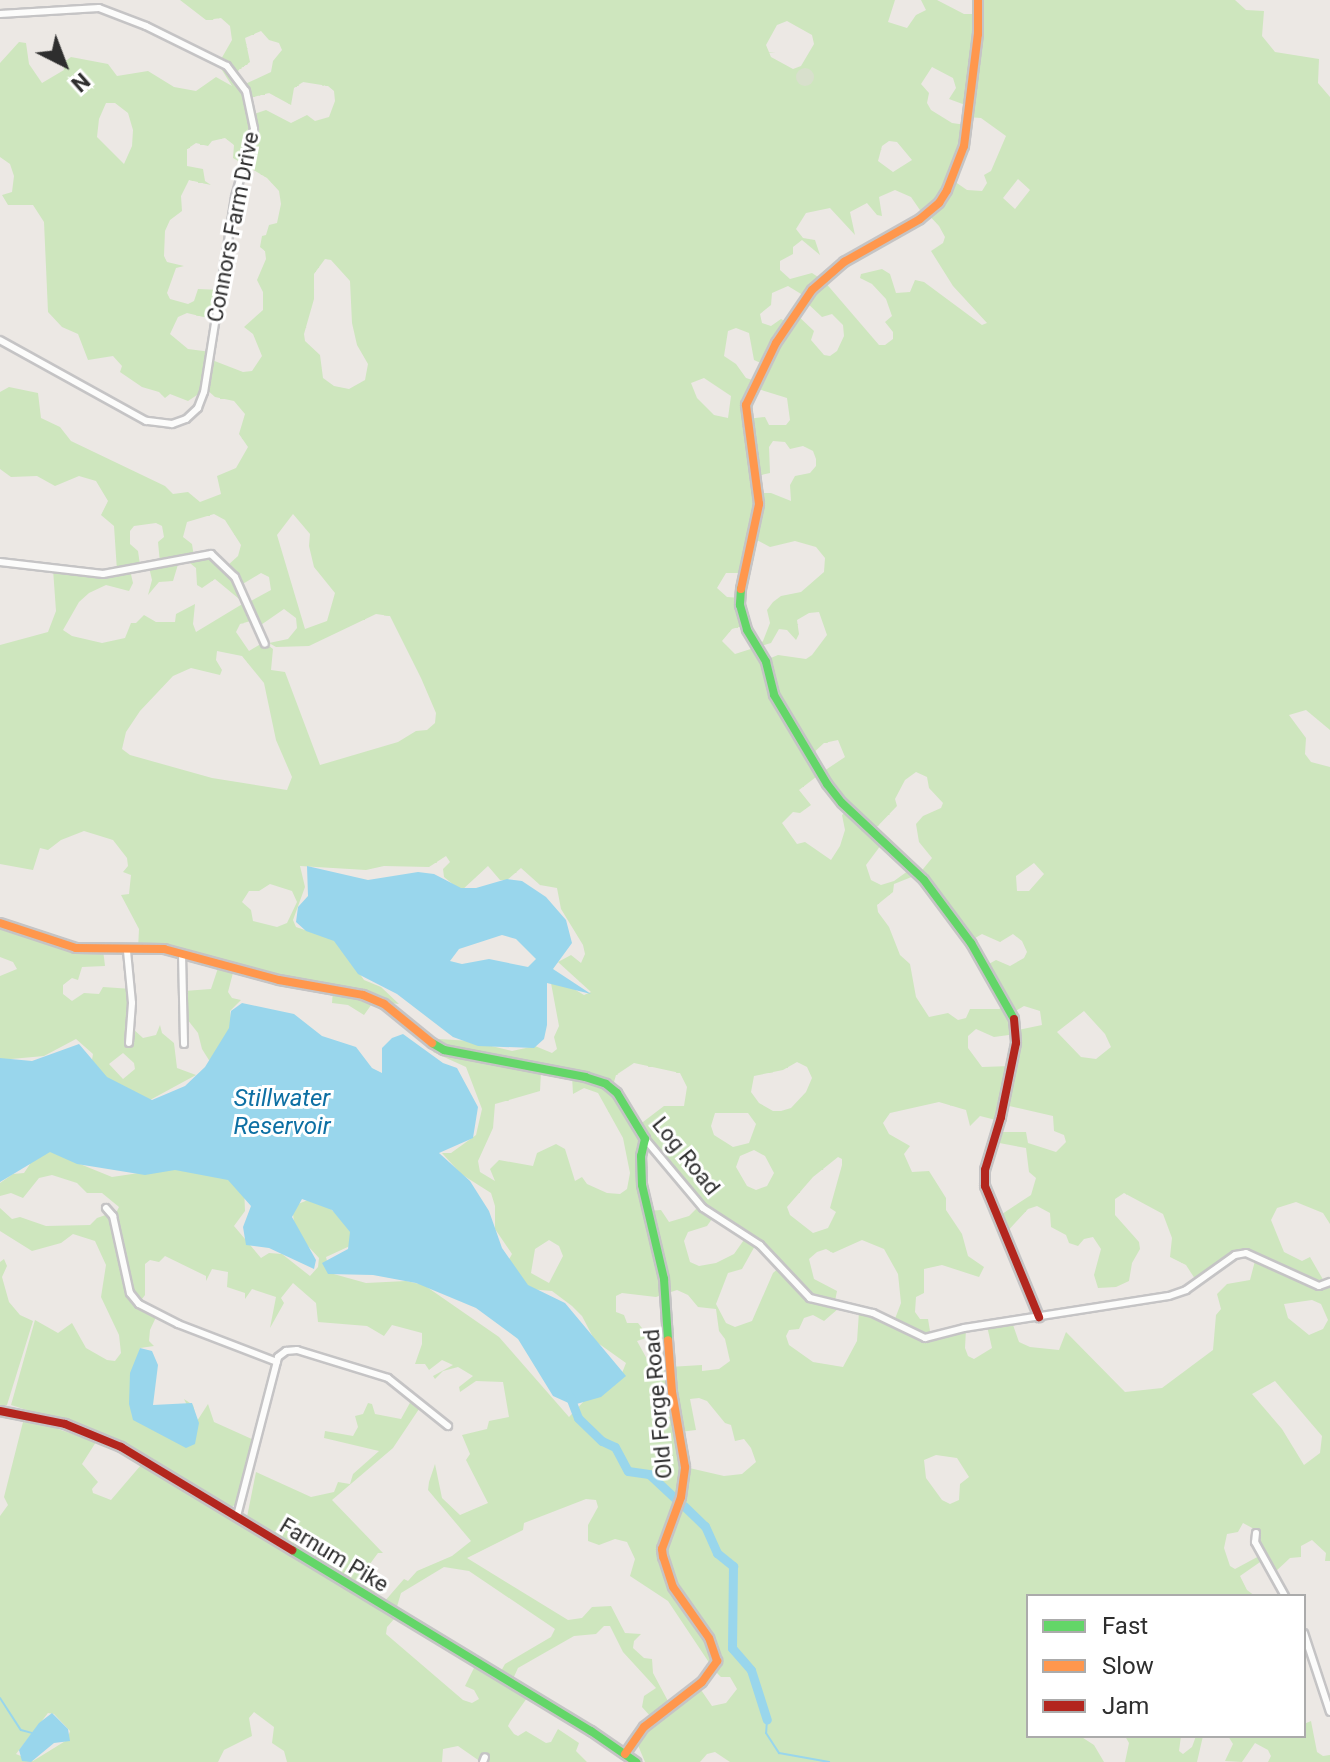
<!DOCTYPE html>
<style>
body{margin:0}
#map{position:relative;width:1330px;height:1762px;overflow:hidden;background:#ece8e4;font-family:Roboto,sans-serif}
div>[style]{position:absolute}
[style*='--x']{left:calc(var(--x)*1px);top:calc(var(--y)*1px);width:calc(var(--w)*1px);rotate:calc(var(--a)*1deg)}
.green>*{inset:0;background:#cee6be}
.cemetery>*{inset:0;background:#d8e0cc}
.round{border-radius:50%}
.water>*{inset:0;background:#99d6ec}
.stream>*{height:2px;margin:-1px;padding:0 1px;transform-origin:1px;border-radius:1px;background:#99d6ec}
.river>*{height:9px;margin:-4.5px;padding:0 4.5px;transform-origin:4.5px;border-radius:4.5px;background:#99d6ec}
.roads{filter:drop-shadow(2px 0 #c5c4c5) drop-shadow(-2px 0 #c5c4c5) drop-shadow(0 2px #c5c4c5) drop-shadow(0 -2px #c5c4c5)}
.street>*{height:6px;margin:-3px;padding:0 3px;transform-origin:3px;border-radius:3px;background:#fcfcfb}
.fast>*{height:8px;margin:-4px;padding:0 4px;transform-origin:4px;border-radius:4px;background:#63d668}
.slow>*{height:8px;margin:-4px;padding:0 4px;transform-origin:4px;border-radius:4px;background:#ff974d}
.jam>*{height:8px;margin:-4px;padding:0 4px;transform-origin:4px;border-radius:4px;background:#b3261e}
span{translate:-50% -50%;white-space:nowrap;text-align:center;line-height:1.15;-webkit-text-stroke:6px #fff;paint-order:stroke}
.street-label{font-size:22px;color:#2e2e2e}
.water-label{font-size:24px;color:#0d6fa3;font-style:italic}
.legend{position:absolute;left:1026px;top:1594px;width:280px;height:144px;box-sizing:border-box;background:#fff;border:2px solid #ababab;margin:0;padding:10px 14px;list-style:none;font-size:24px;color:#2e2e2e}
.legend li{display:flex;align-items:center;gap:16px;height:40px}
.legend b{width:40px;border:2px solid #ababab}
.north{position:absolute;left:24px;top:24px;width:80px;height:80px;-webkit-text-stroke:6px #fff;paint-order:stroke;rotate:138deg;font-size:22px;font-weight:700;line-height:32px;text-align:center;color:#2e2e2e}
.north::after{content:'';display:block;margin:auto;width:28px;height:36px;background:#2e2e2e;clip-path:polygon(50% 0,100% 100%,50% 72%,0 100%)}
</style>
<div id="map">
<div class="green">
<i style="clip-path:polygon(evenodd,180px 0,895px 0,888px 22px,907px 28px,916px 15px,926px 10px,921px 0,937px 0,964px 14px,977px 14px,979px 0,1235px 0,1246px 10px,1264px 11px,1262px 36px,1275px 52px,1319px 59px,1318px 83px,1330px 97px,1330px 730px,1306px 710px,1289px 715px,1306px 738px,1305px 754px,1311px 762px,1330px 767px,1330px 1224px,1323px 1213px,1296px 1202px,1277px 1208px,1271px 1220px,1284px 1252px,1302px 1261px,1310px 1257px,1325px 1283px,1330px 1280px,1330px 1561px,1325px 1561px,1326px 1553px,1312px 1540px,1301px 1546px,1301px 1557px,1290px 1558px,1274px 1573px,1263px 1560px,1240px 1576px,1247px 1590px,1255px 1596px,1028px 1596px,1028px 1736px,1080px 1736px,1094px 1745px,1104px 1762px,730px 1762px,715px 1752px,707px 1754px,700px 1762px,645px 1762px,637px 1743px,642px 1733px,699px 1687px,712px 1706px,726px 1703px,737px 1689px,730px 1677px,721px 1677px,714px 1670px,668px 1601px,630px 1576px,635px 1559px,627px 1542px,615px 1539px,599px 1545px,588px 1541px,588px 1525px,598px 1507px,596px 1500px,586px 1499px,524px 1523px,523px 1530px,467px 1558px,568px 1620px,582px 1618px,592px 1607px,611px 1606px,625px 1633px,641px 1634px,634px 1641px,633px 1648px,644px 1658px,652px 1659px,653px 1673px,669px 1703px,651px 1717px,642px 1707px,644px 1696px,656px 1688px,623px 1652px,610px 1626px,604px 1626px,596px 1634px,574px 1636px,518px 1668px,512px 1681px,500px 1673px,505px 1664px,551px 1637px,555px 1629px,469px 1571px,444px 1567px,401px 1593px,396px 1610px,384px 1602px,404px 1579px,408px 1581px,417px 1571px,452px 1556px,471px 1541px,428px 1490px,429px 1482px,435px 1464px,442px 1498px,460px 1515px,488px 1503px,466px 1460px,470px 1454px,462px 1435px,487px 1429px,489px 1421px,509px 1417px,503px 1382px,476px 1381px,460px 1392px,459px 1387px,473px 1376px,458px 1367px,443px 1371px,435px 1379px,433px 1376px,453px 1365px,442px 1360px,429px 1370px,425px 1364px,415px 1364px,422px 1344px,422px 1333px,392px 1325px,384px 1336px,367px 1326px,318px 1322px,316px 1303px,293px 1283px,281px 1298px,284px 1303px,270px 1328px,276px 1297px,252px 1289px,245px 1299px,245px 1293px,227px 1287px,228px 1272px,212px 1269px,206px 1281px,206px 1276px,165px 1256px,159px 1262px,150px 1260px,145px 1264px,145px 1295px,139px 1303px,157px 1315px,150px 1330px,149px 1341px,154px 1346px,140px 1348px,130px 1380px,132px 1416px,182px 1445px,190px 1411px,184px 1399px,193px 1405px,197px 1421px,208px 1404px,214px 1422px,254px 1440px,238px 1503px,230px 1508px,99px 1433px,11px 1405px,35px 1320px,58px 1333px,72px 1323px,86px 1348px,107px 1360px,115px 1361px,121px 1353px,119px 1335px,101px 1297px,106px 1265px,95px 1241px,73px 1234px,61px 1243px,32px 1251px,0 1231px,0 1208px,12px 1219px,20px 1217px,46px 1226px,90px 1225px,97px 1218px,117px 1211px,119px 1207px,102px 1193px,87px 1193px,77px 1183px,52px 1175px,39px 1178px,23px 1198px,11px 1193px,0 1196px,0 1183px,13px 1174px,24px 1173px,30px 1164px,28px 1158px,57px 1148px,75px 1162px,112px 1177px,193px 1165px,244px 1186px,245px 1211px,234px 1226px,261px 1258px,269px 1253px,282px 1254px,310px 1276px,318px 1267px,319px 1258px,295px 1232px,293px 1214px,298px 1204px,308px 1200px,326px 1205px,349px 1225px,352px 1245px,326px 1257px,330px 1273px,366px 1283px,406px 1281px,424px 1285px,499px 1337px,569px 1417px,586px 1399px,622px 1373px,626px 1363px,595px 1341px,582px 1316px,572px 1306px,552px 1291px,529px 1289px,507px 1263px,512px 1254px,495px 1229px,495px 1206px,491px 1193px,461px 1174px,442px 1153px,451px 1153px,476px 1135px,482px 1109px,466px 1067px,433px 1052px,439px 1039px,471px 1041px,512px 1051px,535px 1046px,552px 1053px,557px 1049px,554px 1037px,559px 1026px,551px 983px,564px 983px,584px 995px,591px 992px,558px 962px,571px 955px,581px 963px,585px 954px,583px 945px,561px 909px,557px 888px,540px 885px,521px 868px,507px 880px,500px 880px,488px 866px,461px 891px,444px 877px,443px 869px,450px 862px,446px 856px,429px 867px,384px 866px,366px 870px,300px 866px,305px 887px,293px 920px,296px 927px,337px 941px,364px 980px,381px 987px,399px 1004px,374px 1001px,364px 1015px,348px 1005px,332px 1003px,333px 990px,265px 982px,266px 978px,234px 969px,228px 992px,232px 998px,241px 1000px,230px 1011px,232px 1027px,212px 1065px,202px 1049px,198px 1033px,183px 1014px,184px 991px,211px 989px,219px 965px,186px 955px,138px 949px,139px 929px,121px 895px,129px 894px,131px 875px,123px 872px,128px 866px,127px 858px,113px 840px,84px 831px,61px 840px,48px 850px,40px 848px,33px 870px,0 864px,0 645px,48px 632px,56px 611px,53px 569px,117px 571px,114px 526px,101px 515px,108px 501px,96px 481px,79px 476px,55px 486px,37px 476px,11px 477px,0 469px,0 392px,9px 387px,38px 393px,41px 418px,60px 427px,71px 441px,165px 486px,173px 494px,188px 492px,200px 502px,221px 494px,217px 476px,236px 468px,248px 447px,239px 434px,245px 414px,234px 401px,215px 397px,206px 389px,188px 401px,170px 394px,165px 398px,159px 392px,142px 387px,120px 372px,122px 366px,113px 356px,88px 360px,78px 334px,62px 327px,48px 312px,44px 222px,33px 205px,8px 205px,2px 195px,12px 192px,14px 176px,10px 164px,0 157px,0 63px,19px 42px,26px 43px,29px 64px,42px 83px,64px 70px,63px 63px,71px 57px,108px 64px,117px 76px,148px 71px,174px 87px,196px 91px,216px 77px,232px 86px,215px 59px,220px 61px,232px 40px,230px 26px,221px 18px,206px 20px,180px 0,787px 21px,812px 35px,814px 44px,801px 66px,793px 69px,771px 57px,766px 45px,777px 25px,787px 21px,180px 0,261px 31px,269px 40px,279px 43px,282px 50px,273px 61px,271px 72px,243px 85px,234px 73px,250px 62px,245px 38px,261px 31px,180px 0,932px 67px,953px 78px,956px 88px,949px 99px,968px 106px,967px 117px,981px 118px,1006px 136px,991px 171px,984px 175px,987px 183px,982px 191px,967px 190px,951px 179px,966px 125px,952px 123px,931px 110px,927px 103px,929px 93px,921px 84px,932px 67px,180px 0,303px 82px,328px 86px,334px 91px,335px 101px,329px 117px,315px 121px,307px 115px,291px 123px,266px 110px,254px 114px,249px 98px,269px 93px,291px 105px,294px 88px,303px 82px,180px 0,106px 103px,115px 103px,128px 113px,133px 130px,132px 146px,124px 164px,97px 137px,99px 119px,106px 103px,180px 0,225px 138px,234px 145px,233px 158px,267px 178px,279px 191px,281px 204px,277px 223px,269px 225px,266px 235px,262px 236px,260px 247px,265px 251px,266px 259px,257px 280px,263px 292px,263px 310px,244px 327px,253px 334px,262px 356px,252px 371px,243px 372px,212px 360px,211px 352px,188px 349px,170px 334px,178px 317px,187px 313px,216px 320px,221px 290px,198px 289px,194px 301px,188px 304px,170px 299px,167px 293px,176px 268px,184px 266px,167px 262px,164px 256px,165px 231px,170px 220px,182px 211px,181px 196px,189px 180px,211px 185px,205px 181px,203px 169px,187px 166px,187px 149px,196px 143px,208px 146px,212px 141px,225px 138px,180px 0,889px 141px,897px 142px,912px 160px,893px 172px,878px 161px,882px 146px,889px 141px,180px 0,1018px 179px,1030px 190px,1015px 209px,1003px 198px,1018px 179px,180px 0,895px 190px,911px 197px,922px 213px,926px 212px,939px 226px,945px 237px,943px 243px,931px 251px,953px 286px,987px 323px,982px 325px,924px 282px,915px 280px,910px 292px,896px 293px,890px 274px,882px 269px,861px 274px,860px 278px,872px 284px,886px 299px,892px 316px,885px 322px,893px 332px,893px 339px,885px 345px,879px 345px,824px 281px,812px 273px,790px 279px,780px 270px,780px 261px,793px 254px,793px 247px,802px 240px,820px 255px,815px 240px,803px 238px,796px 229px,806px 213px,830px 208px,855px 235px,850px 212px,867px 203px,877px 215px,882px 216px,879px 197px,895px 190px,180px 0,325px 259px,331px 260px,350px 281px,352px 323px,357px 345px,368px 364px,365px 380px,349px 389px,334px 386px,323px 378px,320px 355px,305px 341px,304px 334px,314px 299px,314px 274px,325px 259px,180px 0,788px 286px,806px 297px,805px 301px,822px 317px,832px 314px,843px 325px,844px 336px,837px 351px,830px 356px,824px 355px,811px 340px,814px 331px,796px 314px,789px 323px,781px 319px,771px 326px,762px 323px,760px 314px,771px 305px,772px 293px,788px 286px,180px 0,736px 328px,749px 333px,754px 360px,765px 365px,756px 381px,746px 378px,736px 364px,724px 356px,728px 331px,736px 328px,180px 0,704px 378px,731px 396px,728px 418px,714px 415px,697px 398px,691px 383px,704px 378px,180px 0,755px 388px,787px 398px,790px 420px,786px 425px,769px 425px,765px 417px,747px 419px,755px 388px,180px 0,773px 441px,785px 442px,790px 449px,803px 446px,813px 451px,816px 459px,816px 466px,810px 473px,795px 476px,790px 485px,791px 501px,771px 493px,758px 493px,757px 476px,770px 473px,769px 447px,773px 441px,180px 0,214px 514px,225px 520px,241px 545px,238px 556px,227px 566px,210px 554px,194px 557px,192px 544px,183px 537px,187px 522px,214px 514px,180px 0,293px 514px,310px 534px,309px 546px,314px 567px,335px 593px,327px 621px,305px 629px,277px 535px,293px 514px,180px 0,156px 523px,162px 526px,164px 537px,158px 542px,160px 563px,149px 567px,152px 580px,148px 595px,159px 582px,173px 581px,179px 561px,185px 559px,196px 568px,197px 585px,202px 588px,215px 579px,244px 603px,196px 632px,193px 624px,195px 604px,176px 614px,175px 622px,156px 622px,144px 615px,136px 623px,131px 623px,125px 638px,102px 643px,72px 636px,63px 630px,79px 602px,89px 593px,106px 585px,129px 591px,133px 583px,130px 570px,140px 565px,138px 551px,130px 544px,130px 531px,134px 526px,156px 523px,180px 0,749px 536px,770px 547px,795px 541px,816px 547px,825px 558px,824px 572px,801px 592px,781px 596px,773px 602px,767px 610px,770px 623px,763px 641px,757px 647px,735px 654px,722px 641px,732px 629px,745px 625px,741px 598px,727px 597px,717px 588px,726px 573px,741px 573px,742px 555px,749px 536px,180px 0,261px 573px,269px 577px,271px 590px,249px 602px,241px 585px,261px 573px,180px 0,284px 609px,296px 618px,297px 628px,288px 639px,269px 643px,276px 647px,309px 646px,376px 614px,390px 616px,421px 678px,436px 713px,435px 723px,427px 730px,416px 731px,398px 742px,320px 765px,285px 672px,271px 670px,273px 649px,264px 642px,249px 651px,236px 632px,240px 624px,254px 620px,258px 627px,284px 609px,180px 0,819px 612px,827px 635px,812px 655px,806px 659px,778px 655px,766px 660px,758px 647px,771px 643px,779px 629px,787px 630px,796px 640px,799px 634px,797px 620px,809px 613px,819px 612px,180px 0,217px 651px,242px 656px,264px 683px,276px 740px,292px 777px,287px 790px,212px 778px,130px 755px,122px 749px,126px 732px,140px 711px,173px 676px,191px 668px,220px 675px,222px 670px,216px 660px,217px 651px,180px 0,838px 740px,845px 757px,821px 773px,811px 755px,824px 743px,838px 740px,180px 0,916px 772px,927px 777px,929px 788px,943px 803px,941px 808px,923px 816px,916px 824px,919px 842px,932px 858px,919px 874px,912px 868px,894px 881px,881px 885px,871px 880px,866px 865px,884px 841px,873px 831px,897px 806px,895px 799px,905px 780px,916px 772px,180px 0,820px 774px,848px 810px,842px 815px,845px 830px,840px 846px,831px 860px,805px 842px,797px 844px,782px 823px,793px 812px,800px 813px,811px 805px,799px 790px,820px 774px,180px 0,1034px 863px,1044px 874px,1029px 891px,1017px 891px,1016px 876px,1034px 863px,180px 0,919px 874px,970px 941px,982px 934px,1000px 942px,1013px 934px,1022px 941px,1027px 952px,1024px 958px,1010px 966px,996px 960px,987px 965px,1008px 1005px,999px 1009px,970px 1009px,966px 1018px,958px 1020px,948px 1013px,929px 1017px,916px 997px,910px 964px,900px 955px,889px 927px,878px 912px,877px 905px,893px 892px,894px 884px,919px 874px,180px 0,270px 884px,292px 891px,297px 902px,287px 923px,277px 927px,253px 921px,251px 910px,242px 902px,249px 891px,259px 891px,270px 884px,180px 0,1024px 1006px,1040px 1011px,1042px 1025px,1018px 1030px,1014px 1012px,1024px 1006px,180px 0,1084px 1011px,1105px 1034px,1111px 1047px,1096px 1059px,1081px 1057px,1057px 1032px,1084px 1011px,180px 0,976px 1029px,994px 1037px,1016px 1034px,1011px 1066px,982px 1067px,968px 1048px,968px 1036px,976px 1029px,180px 0,797px 1062px,807px 1067px,812px 1078px,806px 1092px,791px 1108px,781px 1111px,773px 1111px,759px 1103px,751px 1092px,754px 1076px,783px 1070px,797px 1062px,180px 0,634px 1063px,680px 1073px,687px 1087px,684px 1106px,664px 1106px,639px 1125px,612px 1089px,616px 1075px,634px 1063px,180px 0,541px 1071px,572px 1076px,573px 1094px,584px 1088px,598px 1093px,623px 1138px,630px 1173px,627px 1189px,620px 1194px,607px 1193px,587px 1184px,582px 1177px,575px 1181px,565px 1149px,556px 1144px,537px 1153px,533px 1166px,499px 1160px,490px 1169px,495px 1181px,480px 1172px,478px 1161px,493px 1128px,495px 1104px,540px 1091px,541px 1071px,180px 0,939px 1102px,966px 1110px,970px 1126px,980px 1116px,1000px 1121px,1005px 1105px,1053px 1116px,1054px 1131px,1064px 1135px,1066px 1142px,1056px 1152px,1028px 1143px,1026px 1132px,998px 1132px,994px 1142px,1026px 1148px,1029px 1172px,1036px 1178px,1031px 1195px,996px 1218px,1005px 1234px,1028px 1209px,1037px 1206px,1050px 1213px,1051px 1227px,1066px 1235px,1069px 1243px,1078px 1246px,1084px 1239px,1093px 1237px,1101px 1249px,1094px 1275px,1098px 1288px,1116px 1287px,1129px 1281px,1132px 1263px,1140px 1249px,1139px 1242px,1115px 1215px,1115px 1199px,1124px 1193px,1163px 1214px,1172px 1238px,1170px 1257px,1186px 1265px,1197px 1282px,1234px 1256px,1256px 1257px,1250px 1280px,1227px 1284px,1217px 1294px,1221px 1309px,1216px 1315px,1213px 1350px,1162px 1388px,1125px 1392px,1066px 1332px,1059px 1350px,1030px 1347px,1019px 1342px,1012px 1322px,987px 1326px,992px 1348px,974px 1359px,968px 1356px,965px 1348px,966px 1329px,931px 1337px,928px 1319px,920px 1319px,915px 1312px,916px 1297px,924px 1293px,924px 1269px,942px 1265px,979px 1277px,984px 1267px,968px 1256px,962px 1234px,946px 1210px,946px 1198px,929px 1171px,912px 1172px,904px 1154px,910px 1146px,889px 1134px,883px 1123px,890px 1113px,939px 1102px,180px 0,715px 1113px,748px 1113px,756px 1124px,749px 1143px,733px 1147px,714px 1135px,711px 1126px,715px 1113px,180px 0,645px 1142px,699px 1206px,689px 1216px,669px 1222px,661px 1210px,647px 1211px,641px 1158px,645px 1142px,180px 0,754px 1150px,765px 1156px,774px 1173px,767px 1186px,756px 1190px,747px 1186px,736px 1167px,740px 1156px,754px 1150px,180px 0,838px 1157px,842px 1159px,842px 1165px,830px 1208px,836px 1212px,828px 1228px,813px 1233px,790px 1215px,787px 1207px,813px 1177px,838px 1157px,180px 0,714px 1216px,746px 1237px,734px 1254px,716px 1263px,699px 1266px,690px 1262px,684px 1241px,688px 1232px,707px 1226px,714px 1216px,180px 0,549px 1240px,559px 1246px,563px 1256px,549px 1283px,531px 1273px,535px 1249px,549px 1240px,180px 0,862px 1240px,884px 1249px,898px 1274px,901px 1303px,893px 1324px,859px 1312px,857px 1341px,843px 1367px,813px 1362px,789px 1345px,786px 1336px,789px 1330px,799px 1329px,804px 1318px,813px 1315px,824px 1321px,839px 1308px,834px 1306px,837px 1291px,814px 1279px,809px 1259px,817px 1252px,826px 1249px,833px 1253px,862px 1240px,180px 0,756px 1244px,781px 1266px,773px 1273px,752px 1321px,735px 1327px,726px 1323px,716px 1304px,728px 1273px,742px 1269px,756px 1244px,180px 0,677px 1290px,688px 1295px,698px 1307px,716px 1309px,719px 1331px,725px 1339px,730px 1361px,719px 1369px,702px 1371px,702px 1365px,652px 1368px,637px 1341px,649px 1337px,638px 1323px,627px 1323px,624px 1315px,616px 1312px,616px 1296px,622px 1293px,656px 1297px,677px 1290px,180px 0,1312px 1300px,1321px 1304px,1328px 1320px,1323px 1329px,1309px 1335px,1288px 1318px,1284px 1304px,1312px 1300px,180px 0,1275px 1381px,1322px 1436px,1320px 1453px,1304px 1465px,1282px 1429px,1252px 1394px,1275px 1381px,180px 0,699px 1398px,707px 1401px,725px 1423px,731px 1425px,735px 1441px,744px 1439px,751px 1448px,756px 1462px,742px 1474px,724px 1476px,685px 1467px,680px 1432px,696px 1430px,690px 1399px,699px 1398px,180px 0,936px 1455px,957px 1458px,969px 1477px,960px 1484px,959px 1500px,950px 1504px,942px 1500px,926px 1478px,924px 1460px,936px 1455px,180px 0,1243px 1523px,1256px 1530px,1261px 1555px,1235px 1569px,1230px 1566px,1224px 1548px,1227px 1534px,1238px 1532px,1243px 1523px)"></i>
<i style="clip-path:polygon(evenodd,0 922px,44px 939px,103px 949px,105px 966px,82px 967px,78px 980px,72px 978px,63px 985px,63px 994px,72px 1001px,84px 993px,99px 994px,103px 987px,132px 989px,132px 1028px,143px 1038px,156px 1035px,160px 1025px,162px 1033px,174px 1043px,177px 1068px,196px 1075px,150px 1100px,119px 1095px,92px 1060px,93px 1054px,76px 1039px,44px 1056px,0 1060px,0 976px,17px 969px,13px 962px,0 957px,0 922px,123px 1053px,134px 1063px,135px 1069px,123px 1079px,109px 1064px,123px 1053px)"></i>
<i style="clip-path:polygon(4px 1259px,7px 1266px,2px 1277px,9px 1302px,20px 1315px,33px 1321px,7px 1405px,0 1408px,0 1262px)"></i>
<i style="clip-path:polygon(411px 1401px,419px 1409px,393px 1448px,332px 1500px,383px 1553px,378px 1553px,361px 1576px,368px 1584px,380px 1584px,376px 1592px,367px 1593px,247px 1517px,256px 1472px,311px 1497px,334px 1492px,338px 1482px,350px 1484px,353px 1474px,379px 1451px,324px 1438px,325px 1431px,353px 1436px,358px 1427px,355px 1416px,363px 1414px,368px 1403px,372px 1404px,375px 1414px,401px 1419px)"></i>
<i style="clip-path:polygon(evenodd,23px 1422px,52px 1427px,96px 1442px,82px 1464px,98px 1482px,92px 1489px,93px 1493px,111px 1500px,141px 1465px,395px 1618px,387px 1627px,386px 1634px,463px 1700px,472px 1703px,479px 1699px,474px 1690px,465px 1686px,475px 1666px,503px 1683px,527px 1698px,510px 1722px,508px 1726px,514px 1734px,518px 1736px,526px 1731px,546px 1743px,551px 1742px,558px 1729px,579px 1743px,576px 1751px,587px 1762px,481px 1762px,458px 1746px,443px 1749px,442px 1762px,287px 1762px,284px 1751px,272px 1743px,274px 1727px,254px 1712px,249px 1718px,252px 1736px,224px 1750px,218px 1762px,0 1762px,0 1516px,8px 1505px,4px 1497px,23px 1422px,48px 1713px,54px 1714px,70px 1731px,67px 1740px,33px 1761px,16px 1754px,48px 1713px)"></i>
<i style="clip-path:polygon(1311px 1721px,1317px 1752px,1323px 1756px,1330px 1755px,1330px 1762px,1268px 1762px,1271px 1756px,1268px 1750px,1255px 1743px,1242px 1762px,1225px 1761px,1233px 1744px,1228px 1736px,1304px 1736px,1304px 1724px)"></i>
<i style="clip-path:polygon(1125px 1736px,1181px 1736px,1179px 1751px,1183px 1754px,1192px 1747px,1196px 1736px,1203px 1736px,1197px 1762px,1125px 1762px,1129px 1743px)"></i>
</div>
<div class="cemetery">
<i class="round" style="left:796px;top:68px;width:18px;height:18px"></i>
</div>
<div class="water">
<i style="clip-path:polygon(evenodd,307px 866px,368px 880px,418px 872px,434px 874px,461px 888px,476px 888px,507px 879px,522px 881px,546px 897px,566px 920px,572px 943px,553px 969px,591px 994px,547px 983px,547px 1025px,544px 1039px,534px 1048px,478px 1046px,453px 1037px,397px 994px,358px 974px,334px 941px,306px 931px,296px 922px,298px 907px,308px 896px,307px 866px,502px 935px,516px 939px,536px 959px,528px 967px,489px 959px,462px 964px,450px 961px,459px 949px,502px 935px)"></i>
<i style="clip-path:polygon(242px 1003px,294px 1014px,322px 1036px,356px 1047px,372px 1068px,382px 1073px,382px 1048px,392px 1038px,403px 1034px,443px 1063px,457px 1068px,478px 1107px,473px 1138px,439px 1153px,470px 1181px,489px 1211px,502px 1248px,528px 1285px,565px 1303px,626px 1376px,601px 1397px,573px 1405px,553px 1396px,518px 1339px,476px 1308px,416px 1283px,373px 1275px,328px 1274px,322px 1263px,348px 1249px,350px 1232px,332px 1210px,302px 1199px,292px 1217px,316px 1260px,314px 1269px,269px 1248px,246px 1245px,243px 1227px,251px 1206px,228px 1180px,175px 1170px,145px 1175px,77px 1164px,50px 1152px,0 1182px,0 1058px,32px 1061px,79px 1044px,107px 1077px,152px 1100px,185px 1086px,205px 1067px,229px 1028px,231px 1011px)"></i>
<i style="clip-path:polygon(140px 1348px,152px 1351px,158px 1365px,153px 1405px,192px 1403px,199px 1423px,195px 1444px,186px 1448px,133px 1420px,129px 1404px,130px 1373px)"></i>
<i style="clip-path:polygon(52px 1713px,68px 1729px,70px 1741px,54px 1743px,31px 1762px,22px 1761px,19px 1750px,39px 1723px)"></i>
</div>
<div class="stream">
<i style="--x:0;--y:1698;--w:38;--a:57"></i>
<i style="--x:21;--y:1730;--w:11;--a:15"></i>
<i style="--x:767;--y:1720;--w:13;--a:94"></i>
<i style="--x:766;--y:1733;--w:24;--a:57"></i>
<i style="--x:779;--y:1753;--w:51;--a:10.2"></i>
</div>
<div class="river">
<i style="--x:570;--y:1397;--w:22;--a:69"></i>
<i style="--x:578;--y:1418;--w:33;--a:44"></i>
<i style="--x:602;--y:1441;--w:14;--a:25"></i>
<i style="--x:615;--y:1447;--w:27;--a:62"></i>
<i style="--x:628;--y:1471;--w:21;--a:8"></i>
<i style="--x:649;--y:1474;--w:37;--a:43"></i>
<i style="--x:684;--y:1506;--w:29;--a:44"></i>
<i style="--x:705;--y:1526;--w:30;--a:66"></i>
<i style="--x:717;--y:1553;--w:21;--a:39"></i>
<i style="--x:733;--y:1566;--w:82;--a:90.7"></i>
<i style="--x:732;--y:1648;--w:29;--a:49"></i>
<i style="--x:751;--y:1670;--w:52;--a:72.3"></i>
</div>
<div class="roads">
<div class="street">
<i style="--x:0;--y:14;--w:99;--a:-3.5"></i>
<i style="--x:99;--y:8;--w:50;--a:21"></i>
<i style="--x:146;--y:26;--w:90;--a:26.3"></i>
<i style="--x:227;--y:66;--w:31;--a:53"></i>
<i style="--x:246;--y:91;--w:39;--a:78"></i>
<i style="--x:254;--y:129;--w:71;--a:105.6"></i>
<i style="--x:235;--y:197;--w:197;--a:99"></i>
<i style="--x:204;--y:392;--w:17;--a:111"></i>
<i style="--x:198;--y:408;--w:16;--a:137"></i>
<i style="--x:186;--y:419;--w:15;--a:160"></i>
<i style="--x:172;--y:424;--w:26;--a:-173"></i>
<i style="--x:146;--y:421;--w:167;--a:-151"></i>
<i style="--x:0;--y:562;--w:104;--a:6.6"></i>
<i style="--x:103;--y:574;--w:110;--a:-10.5"></i>
<i style="--x:211;--y:554;--w:33;--a:44"></i>
<i style="--x:235;--y:577;--w:73;--a:65.9"></i>
<i style="--x:127;--y:951;--w:52;--a:84.5"></i>
<i style="--x:132;--y:1003;--w:40;--a:94.3"></i>
<i style="--x:182;--y:954;--w:90;--a:88.7"></i>
<i style="--x:645;--y:1139;--w:90;--a:50"></i>
<i style="--x:703;--y:1208;--w:68;--a:33"></i>
<i style="--x:760;--y:1245;--w:73;--a:46.7"></i>
<i style="--x:810;--y:1298;--w:65;--a:13.4"></i>
<i style="--x:873;--y:1313;--w:58;--a:25.7"></i>
<i style="--x:925;--y:1338;--w:40;--a:-14.4"></i>
<i style="--x:964;--y:1328;--w:207;--a:-8.9"></i>
<i style="--x:1169;--y:1296;--w:18;--a:-19"></i>
<i style="--x:1186;--y:1290;--w:60;--a:-35.5"></i>
<i style="--x:1235;--y:1255;--w:11;--a:-10"></i>
<i style="--x:1246;--y:1253;--w:80;--a:24.3"></i>
<i style="--x:1319;--y:1286;--w:12;--a:-20"></i>
<i style="--x:106;--y:1208;--w:11;--a:49"></i>
<i style="--x:113;--y:1216;--w:79;--a:77.6"></i>
<i style="--x:130;--y:1293;--w:14;--a:51"></i>
<i style="--x:139;--y:1304;--w:44;--a:27.1"></i>
<i style="--x:178;--y:1324;--w:106;--a:21"></i>
<i style="--x:237;--y:1516;--w:164;--a:-75.5"></i>
<i style="--x:278;--y:1357;--w:10;--a:-37"></i>
<i style="--x:286;--y:1351;--w:11;--a:-5"></i>
<i style="--x:297;--y:1350;--w:95;--a:17.1"></i>
<i style="--x:388;--y:1378;--w:77;--a:38.7"></i>
<i style="--x:1256;--y:1533;--w:9;--a:96"></i>
<i style="--x:1255;--y:1542;--w:62;--a:60.9"></i>
<i style="--x:1304;--y:1633;--w:83;--a:71.8"></i>
<i style="--x:483;--y:1762;--w:5;--a:-68"></i>
</div>
<div class="fast">
<i style="--x:741;--y:589;--w:16;--a:94"></i>
<i style="--x:740;--y:605;--w:26;--a:74"></i>
<i style="--x:747;--y:630;--w:37;--a:59"></i>
<i style="--x:766;--y:662;--w:34;--a:76"></i>
<i style="--x:774;--y:695;--w:104;--a:59.2"></i>
<i style="--x:827;--y:784;--w:24;--a:52"></i>
<i style="--x:842;--y:803;--w:112;--a:43.2"></i>
<i style="--x:924;--y:880;--w:79;--a:53.3"></i>
<i style="--x:971;--y:943;--w:87;--a:60.5"></i>
<i style="--x:432;--y:1043;--w:14;--a:30"></i>
<i style="--x:444;--y:1050;--w:144;--a:10.8"></i>
<i style="--x:585;--y:1077;--w:22;--a:18"></i>
<i style="--x:606;--y:1084;--w:14;--a:39"></i>
<i style="--x:617;--y:1093;--w:54;--a:58.7"></i>
<i style="--x:645;--y:1139;--w:17;--a:103"></i>
<i style="--x:641;--y:1156;--w:29;--a:88"></i>
<i style="--x:642;--y:1185;--w:97;--a:76.8"></i>
<i style="--x:664;--y:1279;--w:61;--a:86.2"></i>
<i style="--x:292;--y:1550;--w:350;--a:31.2"></i>
<i style="--x:591;--y:1731;--w:55;--a:34.6"></i>
</div>
<div class="slow">
<i style="--x:741;--y:589;--w:87;--a:-78"></i>
<i style="--x:759;--y:504;--w:100;--a:-97.5"></i>
<i style="--x:746;--y:405;--w:69;--a:-64.2"></i>
<i style="--x:776;--y:343;--w:64;--a:-55.8"></i>
<i style="--x:812;--y:290;--w:43;--a:-41.2"></i>
<i style="--x:844;--y:262;--w:87;--a:-29.5"></i>
<i style="--x:920;--y:219;--w:25;--a:-40"></i>
<i style="--x:939;--y:203;--w:15;--a:-58"></i>
<i style="--x:947;--y:190;--w:47;--a:-68.9"></i>
<i style="--x:964;--y:146;--w:113;--a:-82.9"></i>
<i style="--x:978;--y:34;--w:34;--a:-90"></i>
<i style="--x:0;--y:923;--w:80;--a:18.2"></i>
<i style="--x:76;--y:948;--w:88;--a:0.7"></i>
<i style="--x:164;--y:949;--w:119;--a:15.1"></i>
<i style="--x:279;--y:980;--w:85;--a:10.1"></i>
<i style="--x:363;--y:995;--w:23;--a:23"></i>
<i style="--x:384;--y:1004;--w:62;--a:39.1"></i>
<i style="--x:625;--y:1754;--w:33;--a:-55"></i>
<i style="--x:644;--y:1727;--w:73;--a:-37.8"></i>
<i style="--x:702;--y:1682;--w:26;--a:-54"></i>
<i style="--x:717;--y:1661;--w:24;--a:-109"></i>
<i style="--x:709;--y:1638;--w:62;--a:-125.2"></i>
<i style="--x:673;--y:1587;--w:32;--a:-108"></i>
<i style="--x:663;--y:1557;--w:8;--a:-97"></i>
<i style="--x:662;--y:1549;--w:55;--a:-69.9"></i>
<i style="--x:681;--y:1497;--w:30;--a:-82"></i>
<i style="--x:685;--y:1467;--w:76;--a:-99.8"></i>
<i style="--x:672;--y:1392;--w:52;--a:-94.4"></i>
</div>
<div class="jam">
<i style="--x:1014;--y:1019;--w:24;--a:85"></i>
<i style="--x:1016;--y:1043;--w:76;--a:101.5"></i>
<i style="--x:1001;--y:1117;--w:55;--a:106.8"></i>
<i style="--x:985;--y:1170;--w:16;--a:90"></i>
<i style="--x:985;--y:1186;--w:142;--a:67.6"></i>
<i style="--x:0;--y:1411;--w:66;--a:11.3"></i>
<i style="--x:65;--y:1424;--w:61;--a:22.3"></i>
<i style="--x:121;--y:1447;--w:200;--a:31.1"></i>
</div>
</div>
<div class="street-label">
<span style="left:233px;top:227px;rotate:-79deg">Connors Farm Drive</span>
<span style="left:686px;top:1156px;rotate:51deg">Log Road</span>
<span style="left:658px;top:1404px;rotate:-95deg">Old Forge Road</span>
<span style="left:334px;top:1555px;rotate:31deg">Farnum Pike</span>
</div>
<div class="water-label">
<span style="left:282px;top:1113px">Stillwater<br>Reservoir</span>
</div>
<ul class="legend">
<li><b style="height:10px;background:#63d668"></b>Fast</li>
<li><b style="height:10px;background:#ff974d"></b>Slow</li>
<li><b style="height:10px;background:#b3261e"></b>Jam</li>
</ul>
<div class="north">N</div>
</div>
